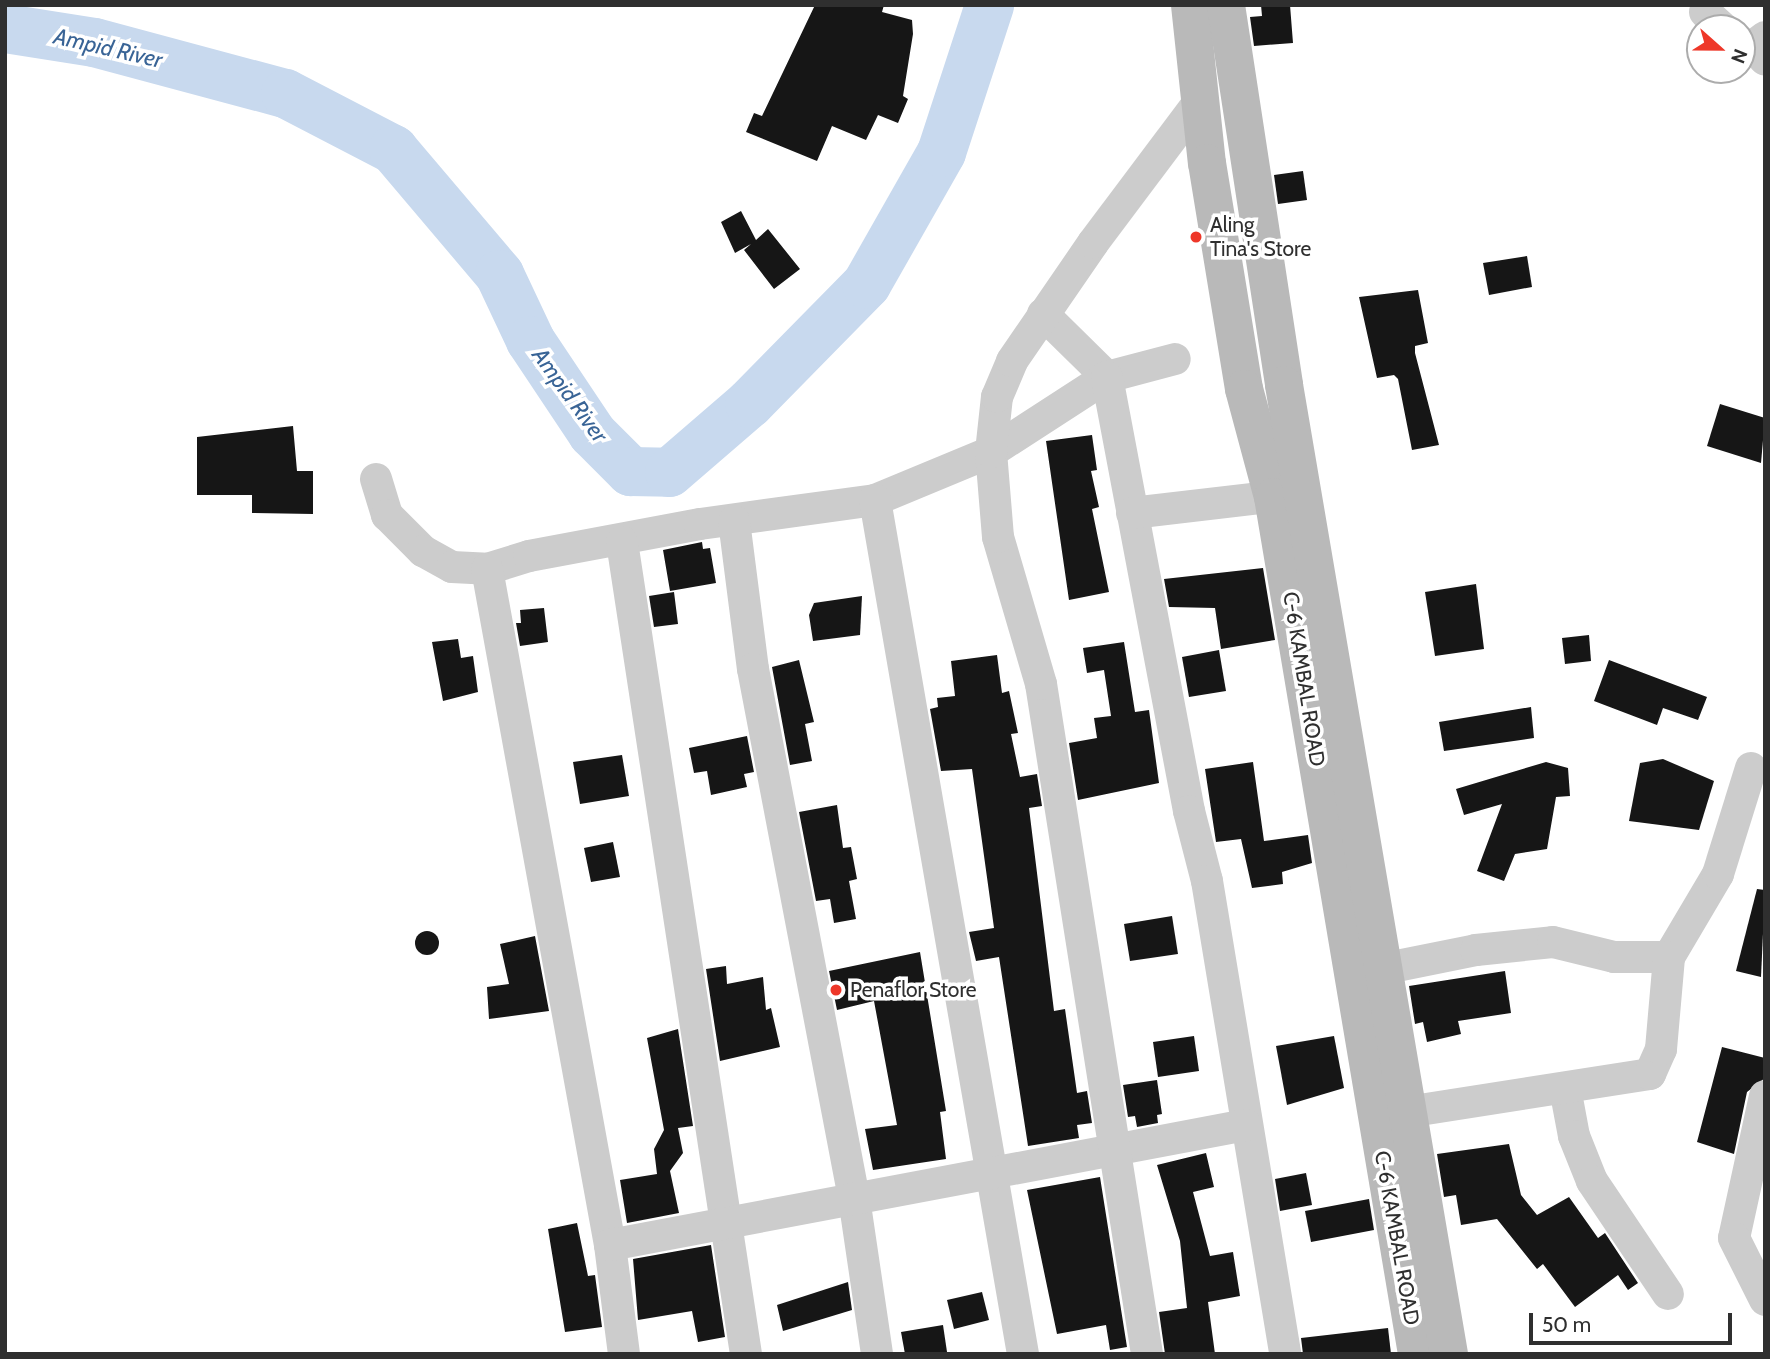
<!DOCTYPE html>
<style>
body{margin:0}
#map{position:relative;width:1770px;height:1359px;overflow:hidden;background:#fff;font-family:Cabin,sans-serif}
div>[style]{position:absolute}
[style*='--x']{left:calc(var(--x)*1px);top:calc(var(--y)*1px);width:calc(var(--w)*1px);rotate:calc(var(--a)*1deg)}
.river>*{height:49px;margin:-24.5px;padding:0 24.5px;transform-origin:24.5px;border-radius:24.5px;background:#c8d9ee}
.building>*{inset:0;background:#161616}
.round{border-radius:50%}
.street>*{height:32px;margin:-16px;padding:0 16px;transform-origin:16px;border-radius:16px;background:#ccc}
.secondary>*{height:38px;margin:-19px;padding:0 19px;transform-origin:19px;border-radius:19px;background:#b9b9b9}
.dots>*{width:19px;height:19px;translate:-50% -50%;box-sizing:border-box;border:4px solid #fff;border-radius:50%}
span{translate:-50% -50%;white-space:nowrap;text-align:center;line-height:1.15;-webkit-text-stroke:7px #fff;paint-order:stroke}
.poi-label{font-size:21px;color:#2f2f2f}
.left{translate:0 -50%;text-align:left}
.street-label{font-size:21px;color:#2f2f2f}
.water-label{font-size:23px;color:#396496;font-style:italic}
.frame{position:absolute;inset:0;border:7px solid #2f2f2f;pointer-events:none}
.north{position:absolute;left:1686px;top:14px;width:70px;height:70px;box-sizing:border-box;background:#fff;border:2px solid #acacac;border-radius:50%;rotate:111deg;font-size:19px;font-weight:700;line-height:28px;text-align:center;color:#2f2f2f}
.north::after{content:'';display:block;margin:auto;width:24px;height:32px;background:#ee3729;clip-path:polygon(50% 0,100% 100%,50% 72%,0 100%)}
.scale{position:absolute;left:1529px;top:1313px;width:203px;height:32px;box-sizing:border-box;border:4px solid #2f2f2f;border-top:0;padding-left:9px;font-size:21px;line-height:24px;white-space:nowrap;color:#2f2f2f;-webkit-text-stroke:5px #fff;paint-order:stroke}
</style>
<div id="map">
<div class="river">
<i style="--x:5;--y:28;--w:90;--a:8.9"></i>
<i style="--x:94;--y:42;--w:198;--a:15"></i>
<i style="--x:285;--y:93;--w:122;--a:27.4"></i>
<i style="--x:393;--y:149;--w:164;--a:49.7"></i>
<i style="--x:499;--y:274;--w:73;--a:64.8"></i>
<i style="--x:530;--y:340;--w:112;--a:56.3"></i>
<i style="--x:592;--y:433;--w:54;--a:45"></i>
<i style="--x:630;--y:471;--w:39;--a:1"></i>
<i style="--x:669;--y:472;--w:106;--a:-40.8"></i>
<i style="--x:749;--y:403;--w:167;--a:-45.5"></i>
<i style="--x:866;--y:284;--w:152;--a:-60.4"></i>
<i style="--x:941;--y:152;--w:155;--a:-71.9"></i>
</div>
<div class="building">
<i style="clip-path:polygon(815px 5px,884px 5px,882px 12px,912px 20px,913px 34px,903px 96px,908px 99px,898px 123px,878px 115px,866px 140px,832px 126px,817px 161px,746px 132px,754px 113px,762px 116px)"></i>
<i style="clip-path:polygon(1261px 5px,1290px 5px,1293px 43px,1254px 46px,1250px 17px,1262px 16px)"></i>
<i style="clip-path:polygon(1303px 171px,1307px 200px,1278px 204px,1274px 175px)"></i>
<i style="clip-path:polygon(741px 211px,756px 240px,768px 229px,800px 269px,774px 289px,744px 250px,751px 244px,735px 253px,721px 222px)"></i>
<i style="clip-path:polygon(1527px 256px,1532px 287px,1489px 295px,1483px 263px)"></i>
<i style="clip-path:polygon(1418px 290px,1428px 343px,1415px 346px,1415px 353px,1439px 445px,1412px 450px,1398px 379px,1394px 375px,1377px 378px,1359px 297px)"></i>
<i style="clip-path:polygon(1720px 404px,1765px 418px,1761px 463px,1707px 446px)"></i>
<i style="clip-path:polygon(293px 426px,297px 471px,313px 471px,313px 514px,252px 513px,252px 495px,197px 495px,197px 437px)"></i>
<i style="clip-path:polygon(1092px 435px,1097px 470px,1091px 471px,1099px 507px,1092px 509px,1109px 592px,1069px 600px,1046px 441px)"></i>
<i style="clip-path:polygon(702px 542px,703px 549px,710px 548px,716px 583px,670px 591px,663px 550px)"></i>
<i style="clip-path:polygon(1263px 568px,1275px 640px,1221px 649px,1215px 608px,1169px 607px,1164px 579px)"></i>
<i style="clip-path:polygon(1476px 584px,1484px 649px,1435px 656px,1425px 592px)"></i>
<i style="clip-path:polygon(674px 592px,678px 624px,654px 627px,649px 596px)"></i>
<i style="clip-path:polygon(862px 596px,860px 635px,813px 641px,809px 615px,814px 603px)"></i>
<i style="clip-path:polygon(544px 608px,548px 642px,520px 646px,516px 623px,521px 623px,520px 610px)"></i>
<i style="clip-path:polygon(1589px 635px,1591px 661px,1565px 664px,1562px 638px)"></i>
<i style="clip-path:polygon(458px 639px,461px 658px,473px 656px,478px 692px,443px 701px,432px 642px)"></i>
<i style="clip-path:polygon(1124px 642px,1135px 712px,1149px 710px,1159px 783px,1078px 800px,1069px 743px,1097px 738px,1094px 718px,1111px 716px,1104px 670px,1087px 673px,1083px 648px)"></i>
<i style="clip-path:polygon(1219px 650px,1226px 691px,1189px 697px,1182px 657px)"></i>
<i style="clip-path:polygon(997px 655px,1002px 693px,1009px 691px,1018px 733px,1011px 734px,1020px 777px,1037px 774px,1042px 806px,1029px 808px,1054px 1011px,1065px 1009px,1077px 1093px,1087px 1091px,1092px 1123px,1077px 1125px,1079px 1138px,1028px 1146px,999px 957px,976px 961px,969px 932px,994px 928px,972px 769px,941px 771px,930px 709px,938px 707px,937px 698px,955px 696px,951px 661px)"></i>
<i style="clip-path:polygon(799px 660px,814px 722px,805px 724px,812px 761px,790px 765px,772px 667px)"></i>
<i style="clip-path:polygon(1609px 660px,1707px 697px,1698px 720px,1663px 708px,1657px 725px,1594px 701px)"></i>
<i style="clip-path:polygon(1531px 707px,1534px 738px,1444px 751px,1439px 722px)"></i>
<i style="clip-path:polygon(747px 736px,754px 772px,744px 774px,747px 787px,711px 795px,707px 771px,694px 773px,689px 748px)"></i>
<i style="clip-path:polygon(622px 755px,629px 796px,580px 804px,573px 762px)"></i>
<i style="clip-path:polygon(1663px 759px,1714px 781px,1699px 830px,1629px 821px,1640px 763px)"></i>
<i style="clip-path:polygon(1253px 762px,1264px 841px,1308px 835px,1312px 863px,1282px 872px,1283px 884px,1252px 888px,1241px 839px,1216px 842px,1205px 769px)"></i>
<i style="clip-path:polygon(1546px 762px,1568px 768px,1570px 796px,1556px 797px,1547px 849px,1515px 854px,1504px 881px,1477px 871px,1502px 804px,1464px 815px,1456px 789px)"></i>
<i style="clip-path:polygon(837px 805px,843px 848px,851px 847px,857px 879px,849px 881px,856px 919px,834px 923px,830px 899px,816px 901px,799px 812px)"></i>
<i style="clip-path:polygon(613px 842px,620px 877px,591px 882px,584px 848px)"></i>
<i style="clip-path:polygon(1757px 889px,1765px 890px,1761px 977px,1736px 971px)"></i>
<i style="clip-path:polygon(1172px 916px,1178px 954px,1130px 961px,1124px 924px)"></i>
<i class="round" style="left:415px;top:931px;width:24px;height:24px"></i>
<i style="clip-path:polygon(535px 936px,549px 1011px,489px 1019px,487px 987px,509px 984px,500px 944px)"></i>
<i style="clip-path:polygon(920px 952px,946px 1111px,940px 1112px,946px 1159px,873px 1170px,865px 1129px,897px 1125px,874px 1001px,837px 1010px,829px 971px)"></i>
<i style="clip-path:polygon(726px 966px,727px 984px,763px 977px,766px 1010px,771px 1008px,780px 1047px,720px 1061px,706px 969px)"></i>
<i style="clip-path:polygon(1505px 971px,1511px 1013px,1458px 1021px,1461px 1034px,1427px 1042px,1423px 1022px,1415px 1024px,1409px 986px)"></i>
<i style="clip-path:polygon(678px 1029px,693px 1126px,678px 1128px,683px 1153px,670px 1171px,679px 1213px,627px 1223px,620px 1180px,657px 1174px,654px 1149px,664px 1130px,647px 1038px)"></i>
<i style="clip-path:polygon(1194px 1036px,1199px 1071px,1158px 1077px,1153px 1042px)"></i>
<i style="clip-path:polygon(1334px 1036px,1344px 1088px,1287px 1105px,1276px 1046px)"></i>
<i style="clip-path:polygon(1722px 1047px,1765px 1058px,1765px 1078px,1747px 1092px,1734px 1154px,1697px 1142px)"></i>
<i style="clip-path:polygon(1157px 1080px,1162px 1114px,1157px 1115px,1158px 1123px,1137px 1127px,1135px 1116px,1128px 1117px,1123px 1085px)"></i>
<i style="clip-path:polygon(1509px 1144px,1521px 1195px,1537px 1215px,1569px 1197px,1598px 1238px,1605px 1233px,1638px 1283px,1628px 1290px,1618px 1275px,1575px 1307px,1543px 1264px,1537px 1269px,1497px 1219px,1461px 1225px,1456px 1195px,1444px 1197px,1437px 1154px)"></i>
<i style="clip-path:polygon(1206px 1153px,1214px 1187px,1193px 1192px,1210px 1256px,1233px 1252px,1240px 1296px,1208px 1302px,1215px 1354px,1165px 1354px,1159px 1312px,1187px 1308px,1180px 1241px,1157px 1165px)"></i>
<i style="clip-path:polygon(1306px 1173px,1312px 1205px,1280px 1211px,1275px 1179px)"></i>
<i style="clip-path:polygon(1100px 1177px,1127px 1347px,1110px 1350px,1106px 1325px,1057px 1334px,1027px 1190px)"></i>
<i style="clip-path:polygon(1369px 1199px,1374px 1230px,1311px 1242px,1305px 1211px)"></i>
<i style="clip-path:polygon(577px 1223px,588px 1276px,595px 1275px,602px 1327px,565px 1332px,548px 1229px)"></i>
<i style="clip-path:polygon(711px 1245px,725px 1337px,698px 1342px,692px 1311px,638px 1320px,633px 1259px)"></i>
<i style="clip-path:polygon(848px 1282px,852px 1310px,783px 1331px,777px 1305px)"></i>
<i style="clip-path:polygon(982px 1292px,989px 1320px,954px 1329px,947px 1300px)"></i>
<i style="clip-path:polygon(943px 1325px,947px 1352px,905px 1354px,901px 1332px)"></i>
<i style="clip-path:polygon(1388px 1328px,1391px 1354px,1303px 1354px,1301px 1338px)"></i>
</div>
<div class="street">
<i style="--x:1705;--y:12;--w:24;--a:42"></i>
<i style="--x:1765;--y:37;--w:15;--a:143"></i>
<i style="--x:1753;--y:46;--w:18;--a:49"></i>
<i style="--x:1043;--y:314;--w:90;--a:44.5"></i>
<i style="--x:1107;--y:377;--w:70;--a:-14.8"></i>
<i style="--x:376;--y:479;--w:38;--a:73"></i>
<i style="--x:387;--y:515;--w:51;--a:45"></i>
<i style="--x:423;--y:551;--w:33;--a:29"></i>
<i style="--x:452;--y:567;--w:35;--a:3"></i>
<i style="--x:487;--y:569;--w:44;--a:-17.2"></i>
<i style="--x:529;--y:556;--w:174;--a:-10.6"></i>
<i style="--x:700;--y:524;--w:177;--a:-7.8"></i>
<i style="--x:875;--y:500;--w:126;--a:-22.5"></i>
<i style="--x:991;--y:452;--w:138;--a:-32.9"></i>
<i style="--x:1107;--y:377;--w:442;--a:79.3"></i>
<i style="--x:1189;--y:811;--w:72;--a:75.6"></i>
<i style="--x:1207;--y:881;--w:479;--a:80.6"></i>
<i style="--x:875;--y:500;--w:867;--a:80.17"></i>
<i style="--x:1132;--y:513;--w:163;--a:-6.7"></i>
<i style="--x:734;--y:521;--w:149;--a:82.7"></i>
<i style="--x:753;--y:669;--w:539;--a:79.19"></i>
<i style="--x:854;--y:1198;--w:158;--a:81.6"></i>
<i style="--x:622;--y:542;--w:821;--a:81.32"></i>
<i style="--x:487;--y:569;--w:687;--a:79.69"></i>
<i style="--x:610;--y:1245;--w:110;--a:82.7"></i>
<i style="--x:1362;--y:973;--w:116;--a:-11.4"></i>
<i style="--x:1476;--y:950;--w:77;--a:-5.9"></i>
<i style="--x:1553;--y:942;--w:63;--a:13.8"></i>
<i style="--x:1614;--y:957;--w:55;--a:0"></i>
<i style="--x:1669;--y:957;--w:96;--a:-59.4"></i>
<i style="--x:1718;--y:874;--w:111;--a:-72.7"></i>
<i style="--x:1565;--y:1088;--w:49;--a:79.4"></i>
<i style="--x:1574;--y:1136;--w:48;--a:68.2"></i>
<i style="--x:1592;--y:1181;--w:136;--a:56.1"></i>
<i style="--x:1765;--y:1096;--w:145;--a:102.3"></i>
<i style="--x:1734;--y:1238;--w:69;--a:63.4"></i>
<i style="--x:1407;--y:1112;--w:246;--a:-8.9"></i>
<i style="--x:1650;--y:1074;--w:27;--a:-66"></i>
<i style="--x:1661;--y:1049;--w:92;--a:-85"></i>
<i style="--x:610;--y:1245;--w:647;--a:-10.68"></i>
<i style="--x:1147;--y:1354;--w:678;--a:-98.99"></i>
<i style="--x:1041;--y:684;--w:153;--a:-106.3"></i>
<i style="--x:998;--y:537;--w:85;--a:-94.7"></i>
<i style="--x:991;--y:452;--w:55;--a:-83.8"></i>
<i style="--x:997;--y:397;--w:39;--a:-67"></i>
<i style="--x:1012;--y:361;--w:143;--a:-55.5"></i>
<i style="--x:1093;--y:243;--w:181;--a:-53.1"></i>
</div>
<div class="secondary">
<i style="--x:1190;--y:5;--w:159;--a:83.9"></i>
<i style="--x:1207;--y:163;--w:229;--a:80.7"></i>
<i style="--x:1244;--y:389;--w:112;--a:75"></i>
<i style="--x:1273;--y:497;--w:869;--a:80.46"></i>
<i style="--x:1226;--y:5;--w:384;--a:81.3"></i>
<i style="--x:1284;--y:385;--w:983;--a:80.34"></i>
</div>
<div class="dots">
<i style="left:1196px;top:237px;background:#ee3729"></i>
<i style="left:836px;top:990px;background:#ee3729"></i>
</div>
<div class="poi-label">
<span class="left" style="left:1210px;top:237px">Aling<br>Tina's Store</span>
<span class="left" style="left:850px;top:990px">Penaflor Store</span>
</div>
<div class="street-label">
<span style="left:1304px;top:679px;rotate:81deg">C-6 KAMBAL ROAD</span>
<span style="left:1397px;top:1238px;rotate:80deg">C-6 KAMBAL ROAD</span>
</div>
<div class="water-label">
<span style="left:108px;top:48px;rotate:13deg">Ampid River</span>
<span style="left:570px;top:395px;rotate:54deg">Ampid River</span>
</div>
<div class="frame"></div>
<div class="north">N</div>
<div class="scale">50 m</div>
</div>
